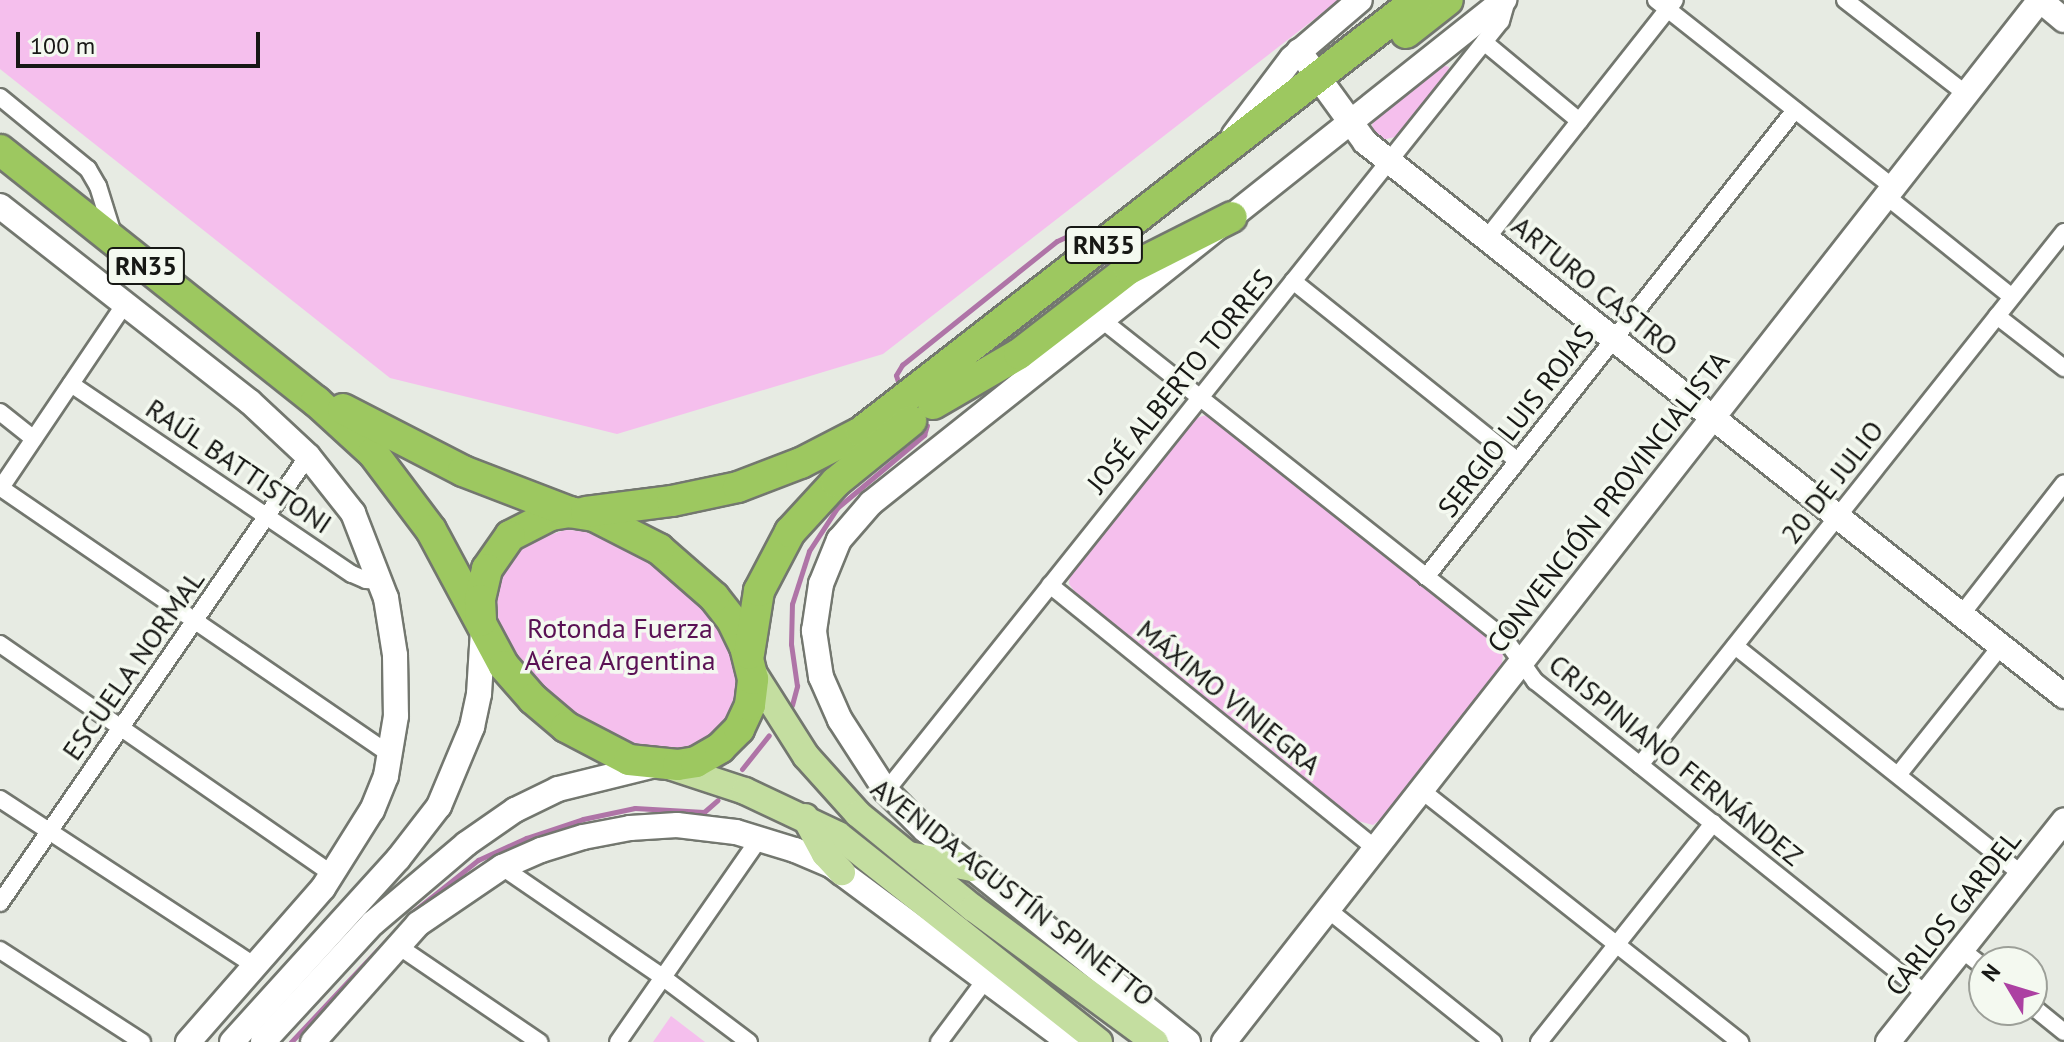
<!DOCTYPE html>
<meta charset="utf-8">
<style>
body{margin:0}
#map{position:relative;width:2064px;height:1042px;overflow:hidden;background:#e7ebe3;font-family:"PT Sans",sans-serif}
div>[style]{position:absolute}
[style*='--x']{left:calc(var(--x)*1px);top:calc(var(--y)*1px);width:calc(var(--w)*1px);rotate:calc(var(--a)*1deg)}
.green>*{inset:0;background:#f5bfed}
.stream>*{height:5px;margin:-2.5px;padding:0 2.5px;transform-origin:2.5px;border-radius:2.5px;background:#af74a7}
.roads{filter:drop-shadow(2px 0 #73776f) drop-shadow(-2px 0 #73776f) drop-shadow(0 2px #73776f) drop-shadow(0 -2px #73776f)}
.street>*{height:16px;margin:-8px;padding:0 8px;transform-origin:8px;border-radius:8px;background:#fff}
.secondary>*{height:24px;margin:-12px;padding:0 12px;transform-origin:12px;border-radius:12px;background:#fff}
.primary>*{height:26px;margin:-13px;padding:0 13px;transform-origin:13px;border-radius:13px;background:#c4dea0}
.highway>*{height:30px;margin:-15px;padding:0 15px;transform-origin:15px;border-radius:15px;background:#9dc860}
span{translate:-50% -50%;white-space:nowrap;text-align:center;line-height:1.15;-webkit-text-stroke:7px #f4f9f0;paint-order:stroke}
.shield-label span{padding:2px 6px;background:#f4f9f0;border:2px solid;border-radius:6px;-webkit-text-stroke-width:0}
.shield-label{font-size:26px;color:#171815;font-weight:700}
.street-label{font-size:28px;color:#171815}
.park-label{font-size:28px;color:#5a1154}
.north{position:absolute;left:1968px;top:946px;width:80px;height:80px;box-sizing:border-box;background:#f4f9f0;border:2px solid #9c9f98;border-radius:50%;rotate:308deg;font-size:22px;font-weight:700;line-height:32px;text-align:center;color:#171815}
.north::after{content:'';display:block;margin:auto;width:28px;height:36px;background:#ac41a2;clip-path:polygon(50% 0,100% 100%,50% 72%,0 100%)}
.scale{position:absolute;left:16px;top:32px;width:244px;height:36px;box-sizing:border-box;border:4px solid #171815;border-top:0;padding-left:10px;font-size:24px;line-height:28px;white-space:nowrap;color:#171815;-webkit-text-stroke:6px #f4f9f0;paint-order:stroke}
</style>
<div id="map">
<div class="green">
<i style="clip-path:polygon(0 0,1339px 0,883px 354px,617px 434px,390px 378px,0 69px)"></i>
<i style="clip-path:polygon(1442px 65px,1449px 67px,1448px 74px,1395px 137px,1382px 140px,1375px 136px,1372px 125px,1377px 115px)"></i>
<i style="clip-path:polygon(1209px 414px,1498px 644px,1503px 652px,1502px 664px,1381px 819px,1373px 825px,1358px 821px,1075px 592px,1069px 584px,1070px 573px,1194px 419px)"></i>
<i style="clip-path:polygon(565px 530px,591px 531px,634px 549px,689px 591px,725px 632px,740px 676px,735px 706px,723px 728px,689px 751px,635px 748px,568px 713px,518px 663px,498px 628px,495px 590px,502px 568px,522px 544px)"></i>
<i style="clip-path:polygon(671px 1016px,705px 1042px,653px 1042px)"></i>
</div>
<div class="stream">
<i style="--x:899;--y:385;--w:10;--a:-107"></i>
<i style="--x:896;--y:375;--w:12;--a:-59"></i>
<i style="--x:902;--y:365;--w:198;--a:-38.7"></i>
<i style="--x:1057;--y:241;--w:23;--a:-25"></i>
<i style="--x:792;--y:705;--w:20;--a:-75"></i>
<i style="--x:797;--y:686;--w:42;--a:-98.1"></i>
<i style="--x:791;--y:644;--w:40;--a:-88.6"></i>
<i style="--x:792;--y:604;--w:56;--a:-72.2"></i>
<i style="--x:809;--y:551;--w:51;--a:-56.9"></i>
<i style="--x:837;--y:508;--w:114;--a:-40"></i>
<i style="--x:924;--y:435;--w:10;--a:-73"></i>
<i style="--x:742;--y:769;--w:43;--a:-51.5"></i>
<i style="--x:291;--y:1042;--w:180;--a:-46.8"></i>
<i style="--x:414;--y:911;--w:82;--a:-38.6"></i>
<i style="--x:478;--y:860;--w:53;--a:-24.6"></i>
<i style="--x:526;--y:838;--w:60;--a:-18.4"></i>
<i style="--x:583;--y:819;--w:53;--a:-11.9"></i>
<i style="--x:635;--y:808;--w:69;--a:3.3"></i>
<i style="--x:704;--y:812;--w:18;--a:-41"></i>
</div>
<div class="roads">
<div class="street">
<i style="--x:1656;--y:0;--w:302;--a:38.3"></i>
<i style="--x:1845;--y:0;--w:153;--a:37.8"></i>
<i style="--x:1484;--y:42;--w:124;--a:39.7"></i>
<i style="--x:0;--y:97;--w:114;--a:39.3"></i>
<i style="--x:88;--y:169;--w:20;--a:60"></i>
<i style="--x:98;--y:186;--w:53;--a:72.6"></i>
<i style="--x:1886;--y:196;--w:161;--a:38.7"></i>
<i style="--x:1487;--y:238;--w:303;--a:-51.7"></i>
<i style="--x:1293;--y:281;--w:288;--a:38.7"></i>
<i style="--x:1997;--y:316;--w:85;--a:37.8"></i>
<i style="--x:1102;--y:320;--w:514;--a:38.36"></i>
<i style="--x:1505;--y:639;--w:52;--a:54.5"></i>
<i style="--x:1535;--y:681;--w:501;--a:38.68"></i>
<i style="--x:71;--y:384;--w:339;--a:34.1"></i>
<i style="--x:352;--y:574;--w:15;--a:23"></i>
<i style="--x:366;--y:580;--w:15;--a:4"></i>
<i style="--x:0;--y:412;--w:43;--a:38.5"></i>
<i style="--x:1;--y:488;--w:473;--a:34.4"></i>
<i style="--x:0;--y:489;--w:223;--a:-56"></i>
<i style="--x:1426;--y:577;--w:595;--a:-51.69"></i>
<i style="--x:1050;--y:585;--w:418;--a:39"></i>
<i style="--x:1961;--y:615;--w:167;--a:-52"></i>
<i style="--x:0;--y:644;--w:405;--a:34.7"></i>
<i style="--x:1735;--y:646;--w:367;--a:38.5"></i>
<i style="--x:1640;--y:765;--w:681;--a:-51.5"></i>
<i style="--x:1898;--y:775;--w:165;--a:-51.4"></i>
<i style="--x:1421;--y:790;--w:407;--a:38.3"></i>
<i style="--x:886;--y:791;--w:985;--a:-51.39"></i>
<i style="--x:1501;--y:21;--w:22;--a:-74"></i>
<i style="--x:0;--y:799;--w:307;--a:33.2"></i>
<i style="--x:502;--y:867;--w:193;--a:34.4"></i>
<i style="--x:661;--y:976;--w:110;--a:36.9"></i>
<i style="--x:0;--y:903;--w:543;--a:-55.43"></i>
<i style="--x:1327;--y:909;--w:213;--a:38.7"></i>
<i style="--x:398;--y:946;--w:171;--a:34.2"></i>
<i style="--x:0;--y:950;--w:169;--a:32.9"></i>
<i style="--x:1962;--y:950;--w:28;--a:38"></i>
<i style="--x:2032;--y:1006;--w:41;--a:39.1"></i>
<i style="--x:618;--y:1042;--w:247;--a:-55.2"></i>
<i style="--x:939;--y:1042;--w:79;--a:-53.3"></i>
<i style="--x:1539;--y:1042;--w:280;--a:-51.5"></i>
</div>
<div class="secondary">
<i style="--x:2040;--y:0;--w:31;--a:40"></i>
<i style="--x:1299;--y:51;--w:112;--a:54"></i>
<i style="--x:1365;--y:142;--w:892;--a:38.4"></i>
<i style="--x:1234;--y:135;--w:96;--a:-53"></i>
<i style="--x:1292;--y:58;--w:89;--a:-40.5"></i>
<i style="--x:0;--y:206;--w:318;--a:38.1"></i>
<i style="--x:250;--y:402;--w:79;--a:43"></i>
<i style="--x:308;--y:456;--w:73;--a:51.7"></i>
<i style="--x:353;--y:513;--w:91;--a:68.8"></i>
<i style="--x:386;--y:598;--w:58;--a:81"></i>
<i style="--x:395;--y:655;--w:61;--a:89.1"></i>
<i style="--x:396;--y:716;--w:61;--a:99.5"></i>
<i style="--x:386;--y:776;--w:37;--a:112"></i>
<i style="--x:372;--y:810;--w:92;--a:122.1"></i>
<i style="--x:323;--y:888;--w:205;--a:131.2"></i>
<i style="--x:232;--y:1042;--w:247;--a:-47.8"></i>
<i style="--x:398;--y:859;--w:67;--a:-52.3"></i>
<i style="--x:439;--y:806;--w:86;--a:-67.3"></i>
<i style="--x:472;--y:727;--w:34;--a:-78"></i>
<i style="--x:479;--y:694;--w:63;--a:-86.4"></i>
<i style="--x:263;--y:1042;--w:162;--a:-47.3"></i>
<i style="--x:373;--y:923;--w:122;--a:-40.3"></i>
<i style="--x:466;--y:844;--w:60;--a:-34.8"></i>
<i style="--x:515;--y:810;--w:48;--a:-26"></i>
<i style="--x:558;--y:789;--w:96;--a:-13.9"></i>
<i style="--x:313;--y:1042;--w:158;--a:-48.3"></i>
<i style="--x:418;--y:924;--w:102;--a:-34.2"></i>
<i style="--x:502;--y:867;--w:43;--a:-23.6"></i>
<i style="--x:541;--y:850;--w:44;--a:-17.2"></i>
<i style="--x:583;--y:837;--w:48;--a:-10.8"></i>
<i style="--x:630;--y:828;--w:47;--a:-3.7"></i>
<i style="--x:677;--y:825;--w:59;--a:6.8"></i>
<i style="--x:736;--y:832;--w:62;--a:17"></i>
<i style="--x:795;--y:850;--w:39;--a:23"></i>
<i style="--x:831;--y:865;--w:297;--a:36.6"></i>
<i style="--x:1188;--y:1042;--w:338;--a:-141.1"></i>
<i style="--x:925;--y:830;--w:55;--a:-135"></i>
<i style="--x:886;--y:791;--w:85;--a:-122.9"></i>
<i style="--x:840;--y:720;--w:47;--a:-113.8"></i>
<i style="--x:821;--y:677;--w:47;--a:-98.7"></i>
<i style="--x:814;--y:631;--w:48;--a:-81.5"></i>
<i style="--x:821;--y:584;--w:48;--a:-67.8"></i>
<i style="--x:839;--y:540;--w:49;--a:-49.1"></i>
<i style="--x:871;--y:503;--w:809;--a:-38.47"></i>
<i style="--x:1224;--y:1042;--w:1323;--a:-51.94"></i>
<i style="--x:1888;--y:1042;--w:283;--a:-51.5"></i>
</div>
<div class="primary">
<i style="--x:752;--y:671;--w:101;--a:57.6"></i>
<i style="--x:806;--y:756;--w:78;--a:48.1"></i>
<i style="--x:858;--y:814;--w:149;--a:39.3"></i>
<i style="--x:973;--y:908;--w:226;--a:36.4"></i>
<i style="--x:669;--y:766;--w:80;--a:18.2"></i>
<i style="--x:745;--y:791;--w:103;--a:25.3"></i>
<i style="--x:838;--y:835;--w:333;--a:38.4"></i>
<i style="--x:805;--y:817;--w:42;--a:61.6"></i>
<i style="--x:825;--y:854;--w:25;--a:47"></i>
<i style="--x:909;--y:855;--w:64;--a:11.7"></i>
</div>
<div class="highway">
<i style="--x:1406;--y:33;--w:53;--a:-38.2"></i>
<i style="--x:0;--y:150;--w:404;--a:38.5"></i>
<i style="--x:316;--y:401;--w:77;--a:42.4"></i>
<i style="--x:373;--y:453;--w:96;--a:53"></i>
<i style="--x:431;--y:530;--w:154;--a:61.8"></i>
<i style="--x:504;--y:666;--w:44;--a:48.7"></i>
<i style="--x:533;--y:699;--w:43;--a:40.3"></i>
<i style="--x:566;--y:727;--w:71;--a:27.6"></i>
<i style="--x:629;--y:760;--w:49;--a:5.8"></i>
<i style="--x:678;--y:765;--w:18;--a:-9"></i>
<i style="--x:696;--y:762;--w:28;--a:-30"></i>
<i style="--x:720;--y:748;--w:27;--a:-45"></i>
<i style="--x:739;--y:729;--w:26;--a:-65"></i>
<i style="--x:750;--y:705;--w:26;--a:-83"></i>
<i style="--x:753;--y:679;--w:33;--a:-104"></i>
<i style="--x:745;--y:647;--w:30;--a:-116"></i>
<i style="--x:732;--y:620;--w:29;--a:-128"></i>
<i style="--x:714;--y:597;--w:73;--a:-138.9"></i>
<i style="--x:659;--y:549;--w:73;--a:-153.1"></i>
<i style="--x:594;--y:516;--w:24;--a:-171"></i>
<i style="--x:570;--y:512;--w:19;--a:171"></i>
<i style="--x:551;--y:515;--w:46;--a:152.9"></i>
<i style="--x:510;--y:536;--w:40;--a:124.9"></i>
<i style="--x:487;--y:569;--w:32;--a:103"></i>
<i style="--x:480;--y:600;--w:21;--a:87"></i>
<i style="--x:933;--y:404;--w:99;--a:-30.2"></i>
<i style="--x:1019;--y:354;--w:139;--a:-37.7"></i>
<i style="--x:1129;--y:269;--w:115;--a:-26.8"></i>
<i style="--x:343;--y:409;--w:135;--a:27.3"></i>
<i style="--x:463;--y:471;--w:115;--a:21"></i>
<i style="--x:586;--y:512;--w:87;--a:-7.3"></i>
<i style="--x:672;--y:501;--w:67;--a:-12"></i>
<i style="--x:738;--y:487;--w:67;--a:-20.9"></i>
<i style="--x:801;--y:463;--w:68;--a:-27.3"></i>
<i style="--x:861;--y:432;--w:704;--a:-37.85"></i>
<i style="--x:749;--y:654;--w:64;--a:-81"></i>
<i style="--x:759;--y:591;--w:67;--a:-62.3"></i>
<i style="--x:790;--y:532;--w:68;--a:-47.4"></i>
<i style="--x:836;--y:482;--w:97;--a:-39.1"></i>
</div>
</div>
<div class="shield-label">
<span style="left:1104px;top:245px">RN35</span>
<span style="left:146px;top:266px">RN35</span>
</div>
<div class="street-label">
<span style="left:1595px;top:286px;rotate:39deg">ARTURO CASTRO</span>
<span style="left:1180px;top:381px;rotate:-51deg">JOSÉ ALBERTO TORRES</span>
<span style="left:1516px;top:421px;rotate:-52deg">SERGIO LUIS ROJAS</span>
<span style="left:239px;top:466px;rotate:34deg">RAÚL BATTISTONI</span>
<span style="left:1832px;top:482px;rotate:-52deg">20 DE JULIO</span>
<span style="left:1608px;top:502px;rotate:-52deg">CONVENCIÓN PROVINCIALISTA</span>
<span style="left:133px;top:665px;rotate:-55deg">ESCUELA NORMAL</span>
<span style="left:1229px;top:697px;rotate:39deg">MÁXIMO VINIEGRA</span>
<span style="left:1676px;top:760px;rotate:39deg">CRISPINIANO FERNÁNDEZ</span>
<span style="left:1013px;top:892px;rotate:38deg">AVENIDA AGUSTÍN SPINETTO</span>
<span style="left:1953px;top:913px;rotate:-52deg">CARLOS GARDEL</span>
</div>
<div class="park-label">
<span style="left:620px;top:644px">Rotonda Fuerza<br>Aérea Argentina</span>
</div>
<div class="north">N</div>
<div class="scale">100 m</div>
</div>
